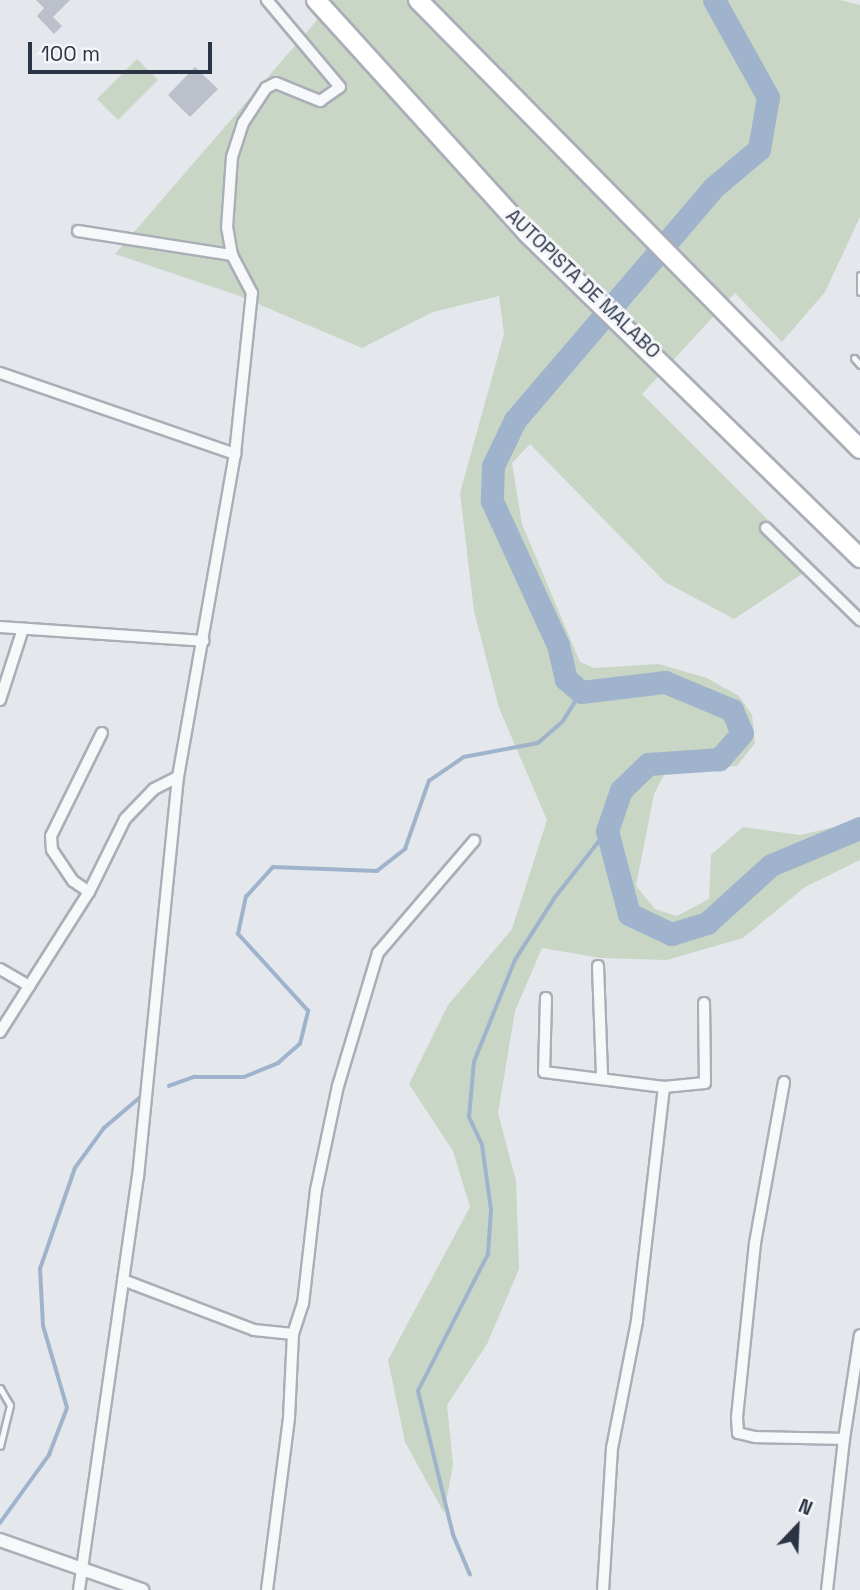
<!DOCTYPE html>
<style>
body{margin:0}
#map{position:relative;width:860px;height:1590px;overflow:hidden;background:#e4e7ec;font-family:"Space Grotesk",sans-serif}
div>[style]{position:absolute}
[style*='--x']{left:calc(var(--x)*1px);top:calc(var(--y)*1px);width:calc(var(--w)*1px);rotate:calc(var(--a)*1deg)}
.green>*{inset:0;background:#c9d6c5}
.stream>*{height:3.5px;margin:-1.75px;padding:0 1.75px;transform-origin:1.75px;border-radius:1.75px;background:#9fb4cc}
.river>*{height:23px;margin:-11.5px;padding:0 11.5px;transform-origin:11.5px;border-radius:11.5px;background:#9fb4cc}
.building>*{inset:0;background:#bbc0ca}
.roads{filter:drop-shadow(2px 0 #a9aeb7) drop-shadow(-2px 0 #a9aeb7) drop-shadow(0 2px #a9aeb7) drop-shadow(0 -2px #a9aeb7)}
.service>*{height:5px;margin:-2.5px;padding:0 2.5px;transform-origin:2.5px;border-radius:2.5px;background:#f7f8fa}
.minor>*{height:10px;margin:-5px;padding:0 5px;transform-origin:5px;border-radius:5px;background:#f7f8fa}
.tertiary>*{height:12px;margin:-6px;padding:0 6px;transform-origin:6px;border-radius:6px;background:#f7f8fa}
.trunk>*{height:18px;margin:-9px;padding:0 9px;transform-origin:9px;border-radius:9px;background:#fff}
span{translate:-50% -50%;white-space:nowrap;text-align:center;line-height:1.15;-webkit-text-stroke:6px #f4f6f9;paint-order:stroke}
.street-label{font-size:19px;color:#2b3445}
.north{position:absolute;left:762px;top:1492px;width:70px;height:70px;-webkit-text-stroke:5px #f4f6f9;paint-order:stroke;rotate:23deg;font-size:19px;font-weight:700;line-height:28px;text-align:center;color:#2b3445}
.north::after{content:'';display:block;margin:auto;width:24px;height:32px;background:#2b3445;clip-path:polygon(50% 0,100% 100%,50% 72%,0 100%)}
.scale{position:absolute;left:28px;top:42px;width:184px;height:32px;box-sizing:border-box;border:4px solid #2b3445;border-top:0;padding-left:9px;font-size:21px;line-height:24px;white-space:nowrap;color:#2b3445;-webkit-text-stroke:5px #f4f6f9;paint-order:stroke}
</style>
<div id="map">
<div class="green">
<i style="clip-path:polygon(328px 0,840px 0,860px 5px,860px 217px,825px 292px,782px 342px,735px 293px,642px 394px,814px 566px,734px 619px,665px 582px,530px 444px,512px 463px,522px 524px,580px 662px,594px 668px,659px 664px,707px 678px,739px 696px,752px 715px,755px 743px,737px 766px,665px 773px,654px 794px,636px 886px,655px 909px,677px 916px,709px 899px,711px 855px,743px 827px,800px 835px,860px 821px,860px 860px,805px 887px,743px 938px,667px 960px,601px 958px,542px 948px,515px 1011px,498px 1113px,516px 1181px,519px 1269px,487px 1344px,447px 1405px,453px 1465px,444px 1513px,405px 1442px,388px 1360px,470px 1207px,453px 1151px,409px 1084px,448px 1005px,512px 929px,547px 820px,499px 708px,474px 611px,460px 493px,504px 334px,499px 296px,433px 312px,362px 348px,237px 295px,115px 254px,331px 4px)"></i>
<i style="clip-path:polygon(137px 59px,158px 80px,118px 120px,97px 99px)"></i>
</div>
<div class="stream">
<i style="--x:169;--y:1086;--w:27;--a:-20"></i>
<i style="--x:194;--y:1077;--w:50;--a:0"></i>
<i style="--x:244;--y:1077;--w:37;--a:-22"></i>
<i style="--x:278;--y:1063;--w:29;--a:-41"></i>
<i style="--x:300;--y:1044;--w:34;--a:-76"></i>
<i style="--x:308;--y:1011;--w:104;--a:-132.3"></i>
<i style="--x:238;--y:934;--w:38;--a:-78"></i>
<i style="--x:246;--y:897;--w:40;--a:-48"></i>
<i style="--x:273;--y:867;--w:104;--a:2.2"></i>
<i style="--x:377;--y:871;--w:36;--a:-38"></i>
<i style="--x:405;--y:849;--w:72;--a:-70.6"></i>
<i style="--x:429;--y:781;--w:42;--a:-34.4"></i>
<i style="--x:464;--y:757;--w:75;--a:-10.7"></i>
<i style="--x:538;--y:743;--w:33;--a:-41"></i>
<i style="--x:563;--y:721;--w:34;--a:-58"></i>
<i style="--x:0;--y:1523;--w:84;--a:-54.2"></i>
<i style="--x:49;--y:1455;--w:50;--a:-69"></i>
<i style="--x:67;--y:1408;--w:85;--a:-106.3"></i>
<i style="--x:43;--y:1326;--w:57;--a:-93"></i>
<i style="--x:40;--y:1269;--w:107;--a:-70.9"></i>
<i style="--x:75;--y:1168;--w:49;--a:-54.1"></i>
<i style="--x:104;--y:1128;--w:52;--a:-40.4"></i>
<i style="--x:470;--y:1575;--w:43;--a:-113"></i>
<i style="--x:453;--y:1535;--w:148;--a:-103.7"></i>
<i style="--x:418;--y:1391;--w:154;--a:-62.9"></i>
<i style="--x:488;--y:1254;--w:44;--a:-86.1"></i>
<i style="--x:491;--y:1210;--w:66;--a:-97.9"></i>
<i style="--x:482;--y:1145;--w:31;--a:-115"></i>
<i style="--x:469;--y:1117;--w:55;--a:-84.8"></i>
<i style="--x:474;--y:1062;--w:110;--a:-68.1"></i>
<i style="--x:515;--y:960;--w:76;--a:-57.4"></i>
<i style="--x:556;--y:896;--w:83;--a:-51.9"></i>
</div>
<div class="river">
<i style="--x:714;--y:0;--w:111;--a:60.9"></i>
<i style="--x:768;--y:97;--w:53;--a:99.8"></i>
<i style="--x:759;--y:149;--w:59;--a:139.8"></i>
<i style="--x:714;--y:187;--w:306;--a:130.5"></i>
<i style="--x:515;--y:420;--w:51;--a:115.6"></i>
<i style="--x:493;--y:466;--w:35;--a:92"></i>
<i style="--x:492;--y:501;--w:158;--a:65.4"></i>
<i style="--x:558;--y:645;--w:35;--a:77"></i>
<i style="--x:566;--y:679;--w:20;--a:41"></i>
<i style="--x:581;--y:692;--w:85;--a:-6.8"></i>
<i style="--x:665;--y:682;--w:73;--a:22.7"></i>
<i style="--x:732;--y:710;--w:25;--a:67"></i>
<i style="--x:742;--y:733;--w:35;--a:131"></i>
<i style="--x:719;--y:759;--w:71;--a:176"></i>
<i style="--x:648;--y:764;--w:37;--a:136"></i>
<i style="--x:621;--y:790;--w:43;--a:108.9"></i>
<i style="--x:607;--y:831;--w:86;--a:75.2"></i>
<i style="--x:629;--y:914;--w:47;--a:25.5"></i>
<i style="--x:671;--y:934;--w:38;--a:-17"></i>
<i style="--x:707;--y:923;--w:86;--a:-42.2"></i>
<i style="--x:771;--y:865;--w:96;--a:-22.6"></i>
</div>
<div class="building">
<i style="clip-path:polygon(36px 0,70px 0,53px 17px,62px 26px,54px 34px,37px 16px,44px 8px)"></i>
<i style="clip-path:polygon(195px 67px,218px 89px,190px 117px,168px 95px)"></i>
</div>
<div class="roads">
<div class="service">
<i style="--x:860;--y:275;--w:17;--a:90"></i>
<i style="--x:854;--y:358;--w:9;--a:49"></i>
<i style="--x:0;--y:1388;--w:20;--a:60"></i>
<i style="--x:10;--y:1405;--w:42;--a:103.7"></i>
</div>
<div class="minor">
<i style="--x:78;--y:231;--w:156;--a:8.9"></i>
<i style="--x:0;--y:373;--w:249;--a:19"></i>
<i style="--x:766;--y:528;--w:132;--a:44.4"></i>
<i style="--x:0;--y:627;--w:204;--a:3.9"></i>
<i style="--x:0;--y:700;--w:75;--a:-72.1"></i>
<i style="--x:89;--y:892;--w:19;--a:-145"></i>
<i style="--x:73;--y:881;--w:37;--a:-124"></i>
<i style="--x:52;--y:850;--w:14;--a:-94"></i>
<i style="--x:51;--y:836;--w:115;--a:-63.7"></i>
<i style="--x:598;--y:966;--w:111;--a:87.9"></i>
<i style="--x:0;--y:969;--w:34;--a:30"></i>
<i style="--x:546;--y:998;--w:74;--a:91.5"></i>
<i style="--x:544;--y:1072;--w:121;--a:7.1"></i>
<i style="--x:664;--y:1087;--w:236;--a:96.6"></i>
<i style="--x:637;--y:1321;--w:129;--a:101.1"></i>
<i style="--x:612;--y:1448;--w:142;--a:93.6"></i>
<i style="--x:0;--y:1032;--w:166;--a:-57.6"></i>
<i style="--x:89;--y:892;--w:81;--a:-63.7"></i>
<i style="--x:125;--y:819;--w:42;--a:-46"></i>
<i style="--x:154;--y:789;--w:27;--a:-27"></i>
<i style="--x:784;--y:1082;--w:164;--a:100.2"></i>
<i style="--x:755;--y:1243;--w:176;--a:95.9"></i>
<i style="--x:737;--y:1418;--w:15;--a:86"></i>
<i style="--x:738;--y:1433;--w:18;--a:13"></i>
<i style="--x:756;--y:1437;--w:88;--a:1.3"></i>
<i style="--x:844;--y:1439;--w:152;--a:96.4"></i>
<i style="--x:664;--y:1087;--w:41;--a:-5.6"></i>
<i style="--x:705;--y:1083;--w:80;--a:-90.7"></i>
<i style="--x:123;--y:1280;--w:140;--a:20.9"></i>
<i style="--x:254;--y:1330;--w:39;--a:6"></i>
<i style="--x:844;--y:1439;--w:105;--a:-81.3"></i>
<i style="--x:79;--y:1590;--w:417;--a:-81.9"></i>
<i style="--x:138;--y:1177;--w:402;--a:-84.3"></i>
<i style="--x:178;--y:777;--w:328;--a:-80"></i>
<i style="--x:235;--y:454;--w:162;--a:-84"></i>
<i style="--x:252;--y:293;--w:43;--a:-117.8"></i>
<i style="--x:232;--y:255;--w:27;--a:-100"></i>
<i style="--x:227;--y:228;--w:71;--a:-86"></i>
<i style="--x:232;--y:157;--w:36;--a:-72"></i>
<i style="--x:243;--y:123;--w:42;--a:-56.7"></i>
<i style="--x:266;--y:88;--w:11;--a:-27"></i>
<i style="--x:276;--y:83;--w:48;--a:22.2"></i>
<i style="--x:320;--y:101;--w:24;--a:-35"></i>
<i style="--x:340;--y:87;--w:114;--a:-130"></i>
<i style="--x:267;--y:1590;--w:173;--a:-82.7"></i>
<i style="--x:289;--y:1418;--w:84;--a:-87.3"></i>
<i style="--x:293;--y:1334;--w:32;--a:-72"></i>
<i style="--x:303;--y:1304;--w:115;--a:-83.5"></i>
<i style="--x:316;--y:1190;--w:106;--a:-78.1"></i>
<i style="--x:338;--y:1086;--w:139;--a:-73.3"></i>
<i style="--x:378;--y:953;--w:148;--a:-49.4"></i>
</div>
<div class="tertiary">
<i style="--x:0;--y:1540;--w:151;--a:19.4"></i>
</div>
<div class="trunk">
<i style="--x:316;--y:0;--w:313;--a:47.8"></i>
<i style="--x:526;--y:232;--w:467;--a:44.3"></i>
<i style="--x:418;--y:0;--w:630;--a:45.45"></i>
</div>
</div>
<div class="street-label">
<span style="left:583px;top:284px;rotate:44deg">AUTOPISTA DE MALABO</span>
</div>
<div class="north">N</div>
<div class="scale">100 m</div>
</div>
